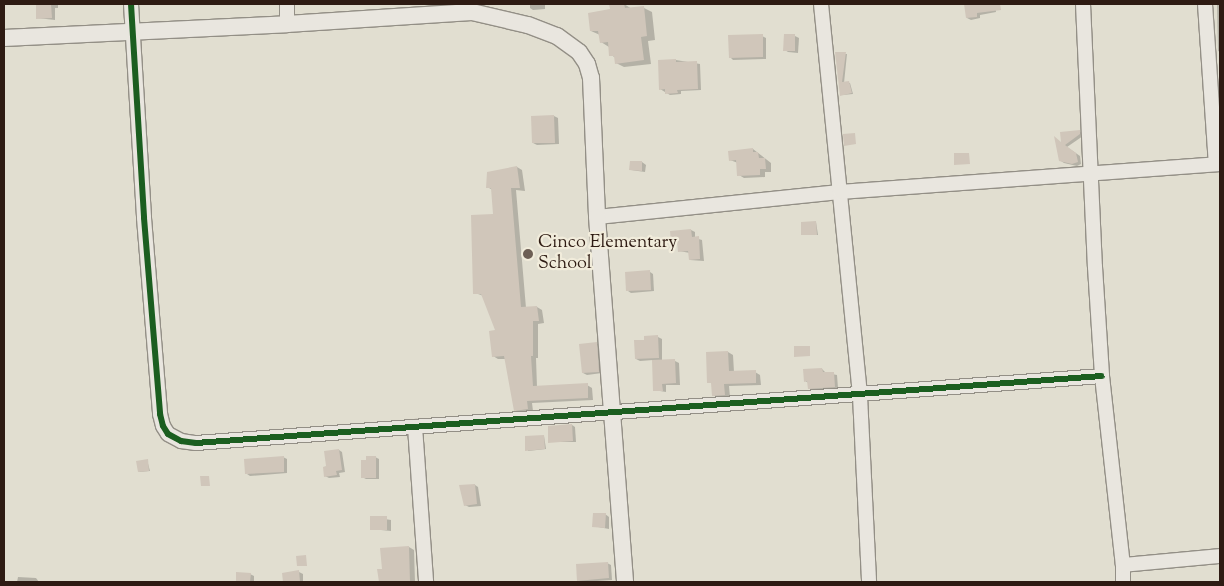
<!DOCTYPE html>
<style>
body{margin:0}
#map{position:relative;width:1224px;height:586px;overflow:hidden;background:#e1ded0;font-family:"Sorts Mill Goudy",serif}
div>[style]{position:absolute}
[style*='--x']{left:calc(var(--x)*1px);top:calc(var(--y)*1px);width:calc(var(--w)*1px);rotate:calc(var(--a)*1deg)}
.shadow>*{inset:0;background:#0003}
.building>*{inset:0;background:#d0c6ba}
.roads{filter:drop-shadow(1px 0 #938f86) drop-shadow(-1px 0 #938f86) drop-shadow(0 1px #938f86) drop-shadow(0 -1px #938f86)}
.minor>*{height:14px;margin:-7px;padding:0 7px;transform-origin:7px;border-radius:7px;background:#e9e6df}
.tertiary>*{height:16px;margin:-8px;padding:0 8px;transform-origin:8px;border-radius:8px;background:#e9e6df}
.cycleway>*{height:6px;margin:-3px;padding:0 3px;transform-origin:3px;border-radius:3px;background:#1b5e20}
.dots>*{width:14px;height:14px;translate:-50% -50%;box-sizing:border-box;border:2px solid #f1ecdb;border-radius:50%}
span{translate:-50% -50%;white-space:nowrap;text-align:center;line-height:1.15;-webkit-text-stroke:4.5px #f1ecdb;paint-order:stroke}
.poi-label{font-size:18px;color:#2e1b13}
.left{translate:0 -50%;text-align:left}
.frame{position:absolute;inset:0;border:5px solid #2e1b13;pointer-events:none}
</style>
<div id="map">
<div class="shadow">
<i style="clip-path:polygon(40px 4px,58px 4px,58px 8px,55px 8px,55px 20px,37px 18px)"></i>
<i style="clip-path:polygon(530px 4px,545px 4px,545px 9px,533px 10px,530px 8px)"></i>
<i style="clip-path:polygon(624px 4px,632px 9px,644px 8px,652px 12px,655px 40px,648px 41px,651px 64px,624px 67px,616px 63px,616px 58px,611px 55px,609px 47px,601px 42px,600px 35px,591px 31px,611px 10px,611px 5px)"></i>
<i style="clip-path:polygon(965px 4px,995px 4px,996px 12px,980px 15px,980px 18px,971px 20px,967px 18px)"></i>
<i style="clip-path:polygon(1217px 4px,1220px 4px,1220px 52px,1218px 51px)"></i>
<i style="clip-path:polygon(762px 36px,766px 38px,766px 59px,733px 60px,730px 57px)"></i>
<i style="clip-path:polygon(795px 36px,799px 38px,798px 53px,788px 52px,785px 50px)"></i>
<i style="clip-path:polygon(836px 54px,847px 54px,844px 83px,850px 83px,853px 94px,842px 95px)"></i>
<i style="clip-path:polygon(676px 60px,700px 64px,701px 90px,681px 91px,681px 94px,670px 95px,660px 89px)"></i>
<i style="clip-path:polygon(554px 116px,558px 118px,559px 144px,537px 145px,533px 143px,532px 117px)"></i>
<i style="clip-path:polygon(1080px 131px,1083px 136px,1067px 147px,1080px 156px,1081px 164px,1077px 166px,1064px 163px,1061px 161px,1063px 144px)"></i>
<i style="clip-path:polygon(753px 149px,771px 163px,771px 172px,765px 172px,765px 177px,744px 178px,739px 175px,738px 163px,730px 160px,730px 152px)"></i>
<i style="clip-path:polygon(642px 162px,646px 165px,645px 172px,631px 170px)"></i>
<i style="clip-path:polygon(517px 167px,522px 170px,525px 191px,516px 190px,526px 308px,537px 307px,542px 310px,544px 323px,538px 324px,538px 358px,536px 358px,537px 387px,587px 385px,592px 388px,593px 400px,532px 403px,533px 411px,520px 413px,515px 410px,506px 359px,498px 359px,493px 356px,496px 331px,484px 296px,475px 293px,495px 215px,493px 190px,487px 187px)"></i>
<i style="clip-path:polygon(816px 222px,818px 235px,802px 235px)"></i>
<i style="clip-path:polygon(691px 230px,695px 232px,695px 238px,702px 240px,704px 261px,690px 260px,690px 253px,679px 251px,678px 243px,672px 241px)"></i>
<i style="clip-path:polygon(650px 272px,653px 274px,654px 291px,631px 293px,628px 291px)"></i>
<i style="clip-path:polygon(658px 337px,662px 339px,662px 361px,675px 361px,679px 363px,680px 385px,666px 385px,666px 392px,654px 390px,653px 360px,640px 361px,636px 359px,645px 341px)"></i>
<i style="clip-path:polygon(596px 343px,600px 345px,602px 373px,587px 375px,583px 373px)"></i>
<i style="clip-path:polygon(728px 352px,733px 355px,734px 372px,755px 372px,760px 375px,761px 385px,729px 386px,730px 397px,718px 398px,713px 395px,713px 384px,709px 382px)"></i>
<i style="clip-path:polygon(822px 369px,826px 373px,837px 375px,838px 388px,813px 390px,809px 388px,809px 383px,805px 381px)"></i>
<i style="clip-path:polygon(572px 425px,575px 427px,576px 442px,549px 442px)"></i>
<i style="clip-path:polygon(544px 436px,546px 449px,528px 451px,527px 438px)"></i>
<i style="clip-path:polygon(339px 450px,342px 452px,345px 472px,339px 473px,340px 477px,329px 478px,325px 476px,327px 467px)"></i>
<i style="clip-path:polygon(283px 457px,287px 459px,287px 473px,250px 476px,247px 474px)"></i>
<i style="clip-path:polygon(375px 457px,379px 459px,379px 479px,366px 479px,362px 477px,367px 461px)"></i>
<i style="clip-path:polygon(147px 460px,150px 471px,139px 472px)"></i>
<i style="clip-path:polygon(475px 485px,478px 487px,481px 506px,469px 507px,465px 505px)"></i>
<i style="clip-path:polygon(605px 514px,609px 517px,609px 529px,593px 526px)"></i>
<i style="clip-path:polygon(372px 517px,391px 520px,391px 531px,371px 529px)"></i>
<i style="clip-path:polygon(409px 547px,414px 550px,415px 582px,380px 582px,379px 570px,383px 570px,381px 550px)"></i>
<i style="clip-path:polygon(607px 563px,611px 565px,612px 580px,582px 582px,578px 580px)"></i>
<i style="clip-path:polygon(299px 572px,303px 574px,303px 582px,284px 582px,284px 574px)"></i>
<i style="clip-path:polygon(250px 574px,254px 576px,254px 582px,237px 582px)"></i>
<i style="clip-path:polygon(18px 577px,36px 578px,39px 582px,17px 582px)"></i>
</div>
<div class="building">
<i style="clip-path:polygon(36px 4px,51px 4px,52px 18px,36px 19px)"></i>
<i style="clip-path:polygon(609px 4px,624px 4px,625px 8px,644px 6px,647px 36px,641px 37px,644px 60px,615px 64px,614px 56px,609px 56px,608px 42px,600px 43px,598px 31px,590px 31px,588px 13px,610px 9px)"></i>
<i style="clip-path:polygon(964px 4px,1000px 4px,1001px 10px,977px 13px,977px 17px,966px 18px)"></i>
<i style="clip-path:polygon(763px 34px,763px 57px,729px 58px,728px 35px)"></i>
<i style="clip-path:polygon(784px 34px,795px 34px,795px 51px,783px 51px)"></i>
<i style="clip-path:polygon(835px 52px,846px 52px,842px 82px,849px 81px,852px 93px,840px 96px)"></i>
<i style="clip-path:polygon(676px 59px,676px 62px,697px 61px,698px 89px,677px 90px,678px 93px,665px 94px,665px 89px,659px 90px,658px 60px)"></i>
<i style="clip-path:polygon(554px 115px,555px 143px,532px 143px,531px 116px)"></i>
<i style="clip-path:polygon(1080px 130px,1080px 134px,1065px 145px,1076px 153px,1078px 162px,1072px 164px,1059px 161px,1054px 136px,1061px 142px,1060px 132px)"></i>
<i style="clip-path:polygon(855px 133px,856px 144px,844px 146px,843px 134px)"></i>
<i style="clip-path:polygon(753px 148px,753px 152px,758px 152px,759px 158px,765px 158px,766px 169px,760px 169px,760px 175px,737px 176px,736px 160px,729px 161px,728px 151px)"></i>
<i style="clip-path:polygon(954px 153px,969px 153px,970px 164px,954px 165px)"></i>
<i style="clip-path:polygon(630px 161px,642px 161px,642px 171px,629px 170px)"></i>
<i style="clip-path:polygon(517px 166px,520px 188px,511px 188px,521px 307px,537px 306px,539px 321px,533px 321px,533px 356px,531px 356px,533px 386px,588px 383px,588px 398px,527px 401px,528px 409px,514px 411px,504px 356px,492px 357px,489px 331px,495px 330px,481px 294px,473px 294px,471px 215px,493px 214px,491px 188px,486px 188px,487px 172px)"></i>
<i style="clip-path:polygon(816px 221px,817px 235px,801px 235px,801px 222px)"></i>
<i style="clip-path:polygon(691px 229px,692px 237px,699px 236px,700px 259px,689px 260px,688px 251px,678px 252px,677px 241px,671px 242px,670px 231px)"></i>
<i style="clip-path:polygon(650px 270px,651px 290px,626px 291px,625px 272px)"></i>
<i style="clip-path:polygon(658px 335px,659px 358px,635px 359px,634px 340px,644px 340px,644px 336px)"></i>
<i style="clip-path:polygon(597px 342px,599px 372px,582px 373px,579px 344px)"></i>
<i style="clip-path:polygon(794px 346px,810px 346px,810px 356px,794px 357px)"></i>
<i style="clip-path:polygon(728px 351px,729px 371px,756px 370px,756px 383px,724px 384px,725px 395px,712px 396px,711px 383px,707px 383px,706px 352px)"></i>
<i style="clip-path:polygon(675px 359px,676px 383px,662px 384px,663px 391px,653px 391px,652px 360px)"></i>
<i style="clip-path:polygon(822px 368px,823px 372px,834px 372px,835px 387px,808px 389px,807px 381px,804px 382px,803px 369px)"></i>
<i style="clip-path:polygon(572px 424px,573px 441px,548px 443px,548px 426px)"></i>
<i style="clip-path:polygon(544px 435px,545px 449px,525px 451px,525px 436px)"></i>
<i style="clip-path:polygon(339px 449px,342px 470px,336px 471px,337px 475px,324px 477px,323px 467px,326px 466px,324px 451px)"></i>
<i style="clip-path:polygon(284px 456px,284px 472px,245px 474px,244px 459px)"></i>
<i style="clip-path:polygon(366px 456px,376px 456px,376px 478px,361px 478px,361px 460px,366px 460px)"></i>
<i style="clip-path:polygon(148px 459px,149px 471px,138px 472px,136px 461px)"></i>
<i style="clip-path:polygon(200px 476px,209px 476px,210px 486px,201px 486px)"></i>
<i style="clip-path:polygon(475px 484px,477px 504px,464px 506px,459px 485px)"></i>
<i style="clip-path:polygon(593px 513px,606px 513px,605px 528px,592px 527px)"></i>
<i style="clip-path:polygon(370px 516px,387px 516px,387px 530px,370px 530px)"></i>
<i style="clip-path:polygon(409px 546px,410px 582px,379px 582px,377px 569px,382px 569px,380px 548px)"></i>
<i style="clip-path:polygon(306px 555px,307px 566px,297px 566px,296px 556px)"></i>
<i style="clip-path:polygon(608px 562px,609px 578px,577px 581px,576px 564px)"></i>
<i style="clip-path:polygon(299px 570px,300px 582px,283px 582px,282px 573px)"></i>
<i style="clip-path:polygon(236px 572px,251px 573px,250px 582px,236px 582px)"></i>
</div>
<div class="roads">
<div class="minor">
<i style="--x:131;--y:4;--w:214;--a:86.5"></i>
<i style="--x:144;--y:218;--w:197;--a:85.3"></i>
<i style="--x:160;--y:414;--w:12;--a:76"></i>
<i style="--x:163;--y:426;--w:9;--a:58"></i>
<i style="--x:168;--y:434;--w:15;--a:28"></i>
<i style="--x:181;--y:441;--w:15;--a:8"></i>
<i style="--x:196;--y:443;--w:908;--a:-4.23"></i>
<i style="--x:821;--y:4;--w:394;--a:84.3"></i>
<i style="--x:860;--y:396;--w:186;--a:87.2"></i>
<i style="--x:1083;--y:4;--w:263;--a:87.4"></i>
<i style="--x:1095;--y:267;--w:109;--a:86.3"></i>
<i style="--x:1102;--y:376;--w:190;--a:83.7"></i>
<i style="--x:1123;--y:565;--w:17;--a:90"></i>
<i style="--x:1205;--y:4;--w:160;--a:86.1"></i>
<i style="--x:287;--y:24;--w:20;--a:-90"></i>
<i style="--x:597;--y:217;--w:244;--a:-5.9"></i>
<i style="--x:840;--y:192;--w:381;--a:-4.2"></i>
<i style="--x:415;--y:427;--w:155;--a:85.9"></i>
<i style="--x:1123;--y:565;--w:97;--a:-5.3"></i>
</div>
<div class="tertiary">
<i style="--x:4;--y:38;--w:283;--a:-2.8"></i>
<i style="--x:287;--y:24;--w:185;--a:-3.7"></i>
<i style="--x:472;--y:12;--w:57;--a:13.1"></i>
<i style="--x:528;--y:25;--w:31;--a:21"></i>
<i style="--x:557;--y:36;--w:27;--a:36"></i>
<i style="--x:579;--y:52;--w:14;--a:56"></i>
<i style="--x:587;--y:64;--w:15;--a:74"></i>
<i style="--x:591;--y:78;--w:139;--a:87.5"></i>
<i style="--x:597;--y:217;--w:366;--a:85.6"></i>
</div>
</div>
<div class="cycleway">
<i style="--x:131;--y:4;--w:214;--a:86.5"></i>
<i style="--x:144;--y:218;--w:197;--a:85.3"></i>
<i style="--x:160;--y:414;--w:12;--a:76"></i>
<i style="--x:163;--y:426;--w:9;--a:58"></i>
<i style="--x:168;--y:434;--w:15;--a:28"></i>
<i style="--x:181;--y:441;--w:15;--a:8"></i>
<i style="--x:196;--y:443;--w:908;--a:-4.23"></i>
</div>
<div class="dots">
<i style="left:528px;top:254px;background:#6d5f55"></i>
</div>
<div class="poi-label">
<span class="left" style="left:538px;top:254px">Cinco Elementary<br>School</span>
</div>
<div class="frame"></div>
</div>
